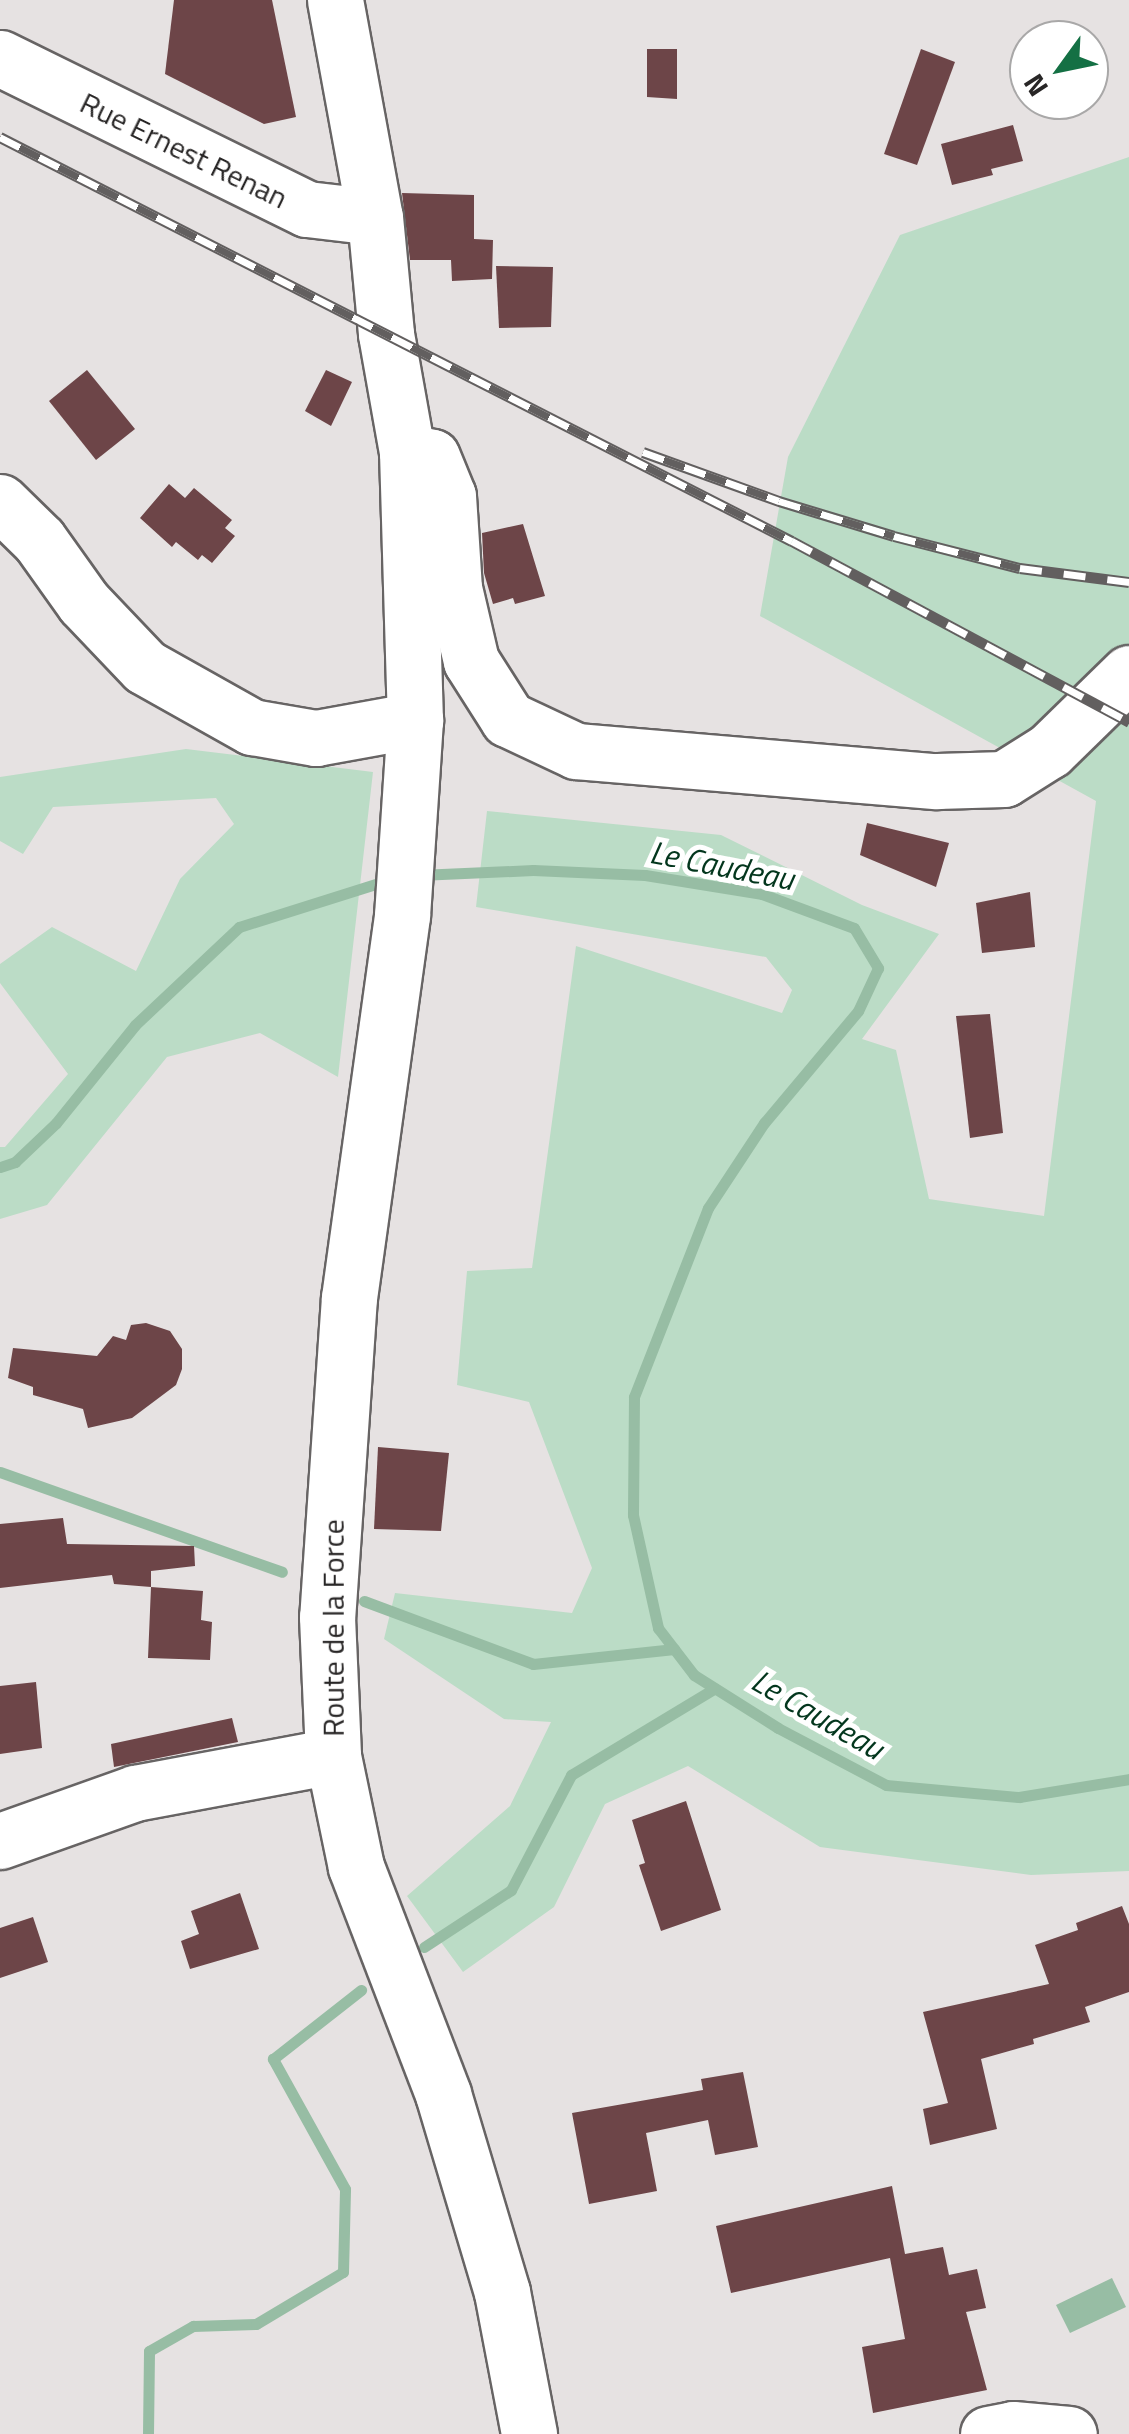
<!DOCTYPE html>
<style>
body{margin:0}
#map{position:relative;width:1129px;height:2434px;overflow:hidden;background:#e6e2e2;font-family:"Titillium Web",sans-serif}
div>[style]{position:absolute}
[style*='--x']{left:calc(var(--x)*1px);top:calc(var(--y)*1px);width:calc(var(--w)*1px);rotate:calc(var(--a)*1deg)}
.green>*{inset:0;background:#bbdcc6}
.water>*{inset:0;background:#97bda4}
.stream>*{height:11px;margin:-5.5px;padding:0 5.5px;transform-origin:5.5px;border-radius:5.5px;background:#97bda4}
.building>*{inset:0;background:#6d4548}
.roads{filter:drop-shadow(2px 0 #676464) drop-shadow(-2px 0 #676464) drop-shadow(0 2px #676464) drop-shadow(0 -2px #676464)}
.minor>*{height:55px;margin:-27.5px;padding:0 27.5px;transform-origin:27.5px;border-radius:27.5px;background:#fff}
.rail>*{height:11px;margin-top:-5.5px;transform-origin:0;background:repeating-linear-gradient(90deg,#fff 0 22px,#625f5f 0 44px);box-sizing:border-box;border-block:2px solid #625f5f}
span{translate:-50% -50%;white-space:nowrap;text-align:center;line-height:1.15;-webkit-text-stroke:10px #fff;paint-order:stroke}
.street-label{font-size:30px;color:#282626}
.water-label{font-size:32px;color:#03361d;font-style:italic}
.north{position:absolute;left:1009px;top:20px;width:100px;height:100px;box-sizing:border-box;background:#fff;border:2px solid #a9a8a8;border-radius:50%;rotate:237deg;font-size:28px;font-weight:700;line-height:40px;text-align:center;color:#282626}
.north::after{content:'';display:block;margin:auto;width:35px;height:45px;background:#147044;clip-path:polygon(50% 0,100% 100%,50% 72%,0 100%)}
</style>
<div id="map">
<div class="green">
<i style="clip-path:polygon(1129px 157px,1129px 1871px,1031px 1875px,820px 1847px,688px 1766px,605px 1804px,554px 1907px,463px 1972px,407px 1896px,510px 1806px,551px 1722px,504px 1719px,384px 1639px,395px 1593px,572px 1613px,592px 1568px,529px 1402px,457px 1385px,467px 1271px,532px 1268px,576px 946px,782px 1013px,792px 990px,766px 957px,476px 907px,487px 811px,721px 835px,862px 905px,939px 934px,862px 1039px,896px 1050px,929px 1199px,1044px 1216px,1096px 801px,760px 616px,788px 457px,900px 235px)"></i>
<i style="clip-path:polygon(186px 749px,373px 772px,338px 1077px,260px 1033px,167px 1057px,47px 1205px,0 1219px,0 1147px,5px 1147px,68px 1074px,0 983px,0 964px,52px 927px,136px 971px,180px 879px,234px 824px,216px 798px,53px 807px,23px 854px,0 841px,0 777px)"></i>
</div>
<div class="water">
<i style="clip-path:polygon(1112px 2278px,1126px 2307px,1070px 2333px,1056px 2305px)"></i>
</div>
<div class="stream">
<i style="--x:419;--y:875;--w:114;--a:-2.5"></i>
<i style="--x:533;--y:870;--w:112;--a:2.6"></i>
<i style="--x:645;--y:875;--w:119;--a:9.2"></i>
<i style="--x:762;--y:894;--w:98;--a:20.3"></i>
<i style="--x:854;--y:928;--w:47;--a:59"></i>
<i style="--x:878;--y:968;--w:47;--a:114.9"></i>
<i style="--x:858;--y:1011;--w:146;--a:130"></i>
<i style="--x:764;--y:1123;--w:102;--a:123.4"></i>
<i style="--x:708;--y:1208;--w:203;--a:111.4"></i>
<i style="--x:634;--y:1397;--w:118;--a:90.5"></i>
<i style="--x:633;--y:1515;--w:116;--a:77.5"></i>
<i style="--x:658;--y:1628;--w:59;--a:52.5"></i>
<i style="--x:694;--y:1675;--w:99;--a:32.2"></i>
<i style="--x:778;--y:1728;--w:122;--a:27.8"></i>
<i style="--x:886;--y:1785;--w:134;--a:5.2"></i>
<i style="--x:1019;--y:1797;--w:111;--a:-9.3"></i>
<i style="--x:0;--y:1167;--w:16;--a:-18"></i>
<i style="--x:15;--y:1162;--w:57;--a:-43.6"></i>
<i style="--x:56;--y:1123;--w:126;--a:-51.1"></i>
<i style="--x:135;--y:1025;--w:143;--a:-43.3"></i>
<i style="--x:239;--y:927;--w:159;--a:-17.5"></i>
<i style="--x:0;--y:1472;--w:299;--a:19.5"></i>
<i style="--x:364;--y:1601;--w:180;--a:20.4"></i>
<i style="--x:533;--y:1664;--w:142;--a:-6.1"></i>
<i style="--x:424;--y:1947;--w:104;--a:-33.2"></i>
<i style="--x:511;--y:1890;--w:130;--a:-62.4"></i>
<i style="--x:571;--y:1775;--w:168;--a:-31.1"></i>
<i style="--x:148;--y:2434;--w:83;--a:-89.3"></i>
<i style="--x:149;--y:2351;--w:51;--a:-29.6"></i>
<i style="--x:193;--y:2326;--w:63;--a:-1.8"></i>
<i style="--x:256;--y:2324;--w:101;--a:-30.9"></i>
<i style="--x:343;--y:2272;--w:83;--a:-88.6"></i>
<i style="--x:345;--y:2189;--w:149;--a:-119"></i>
<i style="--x:273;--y:2059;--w:112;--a:-38.1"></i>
</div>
<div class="building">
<i style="clip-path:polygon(174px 0,272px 0,296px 117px,264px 124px,165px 74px)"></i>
<i style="clip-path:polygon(647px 49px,677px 49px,677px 99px,647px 97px)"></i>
<i style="clip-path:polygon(921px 49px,955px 62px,917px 165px,884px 154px)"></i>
<i style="clip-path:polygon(1013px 125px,1023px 161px,991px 169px,993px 175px,952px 185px,941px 144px)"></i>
<i style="clip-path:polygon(402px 193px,474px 195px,474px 239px,493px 240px,492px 279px,452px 281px,451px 260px,410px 260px)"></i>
<i style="clip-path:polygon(496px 266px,553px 267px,551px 327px,499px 328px)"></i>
<i style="clip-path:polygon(87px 370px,135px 429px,96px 460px,49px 401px)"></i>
<i style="clip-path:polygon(326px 370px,352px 382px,331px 426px,305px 411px)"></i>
<i style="clip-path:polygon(169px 484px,185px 498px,194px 488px,232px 520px,225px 528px,235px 536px,212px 563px,202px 555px,198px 560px,176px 542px,172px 547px,140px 518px)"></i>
<i style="clip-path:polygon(523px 524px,545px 596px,515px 604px,513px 598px,493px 604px,484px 573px,482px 533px)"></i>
<i style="clip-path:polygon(867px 823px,949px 843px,936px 887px,860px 855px)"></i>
<i style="clip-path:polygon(1030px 892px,1035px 947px,982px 953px,976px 903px)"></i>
<i style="clip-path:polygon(990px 1014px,1003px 1133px,970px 1138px,956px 1016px)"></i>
<i style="clip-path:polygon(146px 1323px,170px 1331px,182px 1349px,182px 1369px,176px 1385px,132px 1418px,88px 1428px,83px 1409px,33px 1395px,33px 1387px,8px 1378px,13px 1348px,97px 1356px,113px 1336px,126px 1340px,131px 1325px)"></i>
<i style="clip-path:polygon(378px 1447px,449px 1453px,441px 1531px,374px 1529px)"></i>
<i style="clip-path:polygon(63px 1518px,67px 1544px,194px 1546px,195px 1566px,151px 1571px,151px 1587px,114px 1584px,112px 1575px,0 1588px,0 1524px)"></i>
<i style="clip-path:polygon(151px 1587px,203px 1591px,201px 1620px,212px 1622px,210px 1660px,148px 1658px)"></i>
<i style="clip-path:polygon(36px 1682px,42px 1748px,0 1754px,0 1686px)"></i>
<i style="clip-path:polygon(232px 1718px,238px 1742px,114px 1767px,111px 1744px)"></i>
<i style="clip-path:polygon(686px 1801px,721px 1910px,661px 1931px,639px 1865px,645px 1863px,632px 1820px)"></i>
<i style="clip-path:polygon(240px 1893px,259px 1949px,190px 1969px,181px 1941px,199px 1934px,191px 1911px)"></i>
<i style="clip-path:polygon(1122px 1906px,1129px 1924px,1129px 1992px,1085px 2007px,1090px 2022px,1033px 2039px,1034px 2044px,981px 2059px,997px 2129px,930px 2145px,923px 2109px,948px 2103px,923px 2012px,1049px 1984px,1035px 1945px,1078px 1930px,1076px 1923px)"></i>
<i style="clip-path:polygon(33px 1917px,48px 1962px,0 1978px,0 1928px)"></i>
<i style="clip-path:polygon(743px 2072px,758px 2147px,715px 2155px,708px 2120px,646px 2133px,657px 2191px,589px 2204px,572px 2113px,703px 2090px,701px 2079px)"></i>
<i style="clip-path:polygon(892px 2186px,905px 2254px,943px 2247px,949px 2275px,977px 2269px,986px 2308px,966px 2312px,987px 2390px,873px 2413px,862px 2347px,905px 2339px,890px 2258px,731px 2293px,716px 2226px)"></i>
</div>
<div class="roads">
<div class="minor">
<i style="--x:335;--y:0;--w:221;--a:79.6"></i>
<i style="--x:375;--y:217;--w:118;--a:84.6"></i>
<i style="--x:386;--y:334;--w:120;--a:79.9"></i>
<i style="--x:407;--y:452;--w:268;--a:88.3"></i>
<i style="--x:415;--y:720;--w:196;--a:93.8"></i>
<i style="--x:402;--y:916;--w:385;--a:97.9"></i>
<i style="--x:349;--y:1297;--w:321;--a:93.9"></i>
<i style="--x:327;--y:1617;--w:139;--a:87.5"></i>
<i style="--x:333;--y:1756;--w:113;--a:78.3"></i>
<i style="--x:356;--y:1867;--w:243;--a:69"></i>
<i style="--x:443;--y:2094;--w:207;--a:73.4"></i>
<i style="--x:502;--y:2292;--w:145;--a:79.2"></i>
<i style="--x:0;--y:58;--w:342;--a:26.2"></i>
<i style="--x:307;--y:209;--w:68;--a:6.7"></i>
<i style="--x:407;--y:452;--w:25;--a:11"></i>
<i style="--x:432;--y:457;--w:42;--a:67.7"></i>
<i style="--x:448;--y:496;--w:92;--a:86.3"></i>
<i style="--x:454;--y:588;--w:75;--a:76.9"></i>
<i style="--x:471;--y:661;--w:69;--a:57.5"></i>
<i style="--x:508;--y:719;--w:75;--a:25.2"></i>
<i style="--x:576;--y:751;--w:362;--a:4.8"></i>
<i style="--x:937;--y:781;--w:67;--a:-1.7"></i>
<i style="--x:1004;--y:779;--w:54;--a:-32.2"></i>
<i style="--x:1050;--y:750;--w:110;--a:-44.3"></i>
<i style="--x:0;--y:502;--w:54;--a:44.3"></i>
<i style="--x:39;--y:540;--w:77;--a:54.5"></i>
<i style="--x:84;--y:603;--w:88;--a:46.4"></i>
<i style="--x:145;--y:667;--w:123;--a:29.3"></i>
<i style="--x:252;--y:727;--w:65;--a:9.8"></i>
<i style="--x:316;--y:738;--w:101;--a:-10.3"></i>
<i style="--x:0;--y:1841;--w:143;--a:-19.6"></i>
<i style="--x:135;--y:1793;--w:201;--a:-10.6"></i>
<i style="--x:988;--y:2434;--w:25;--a:-11"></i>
<i style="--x:1013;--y:2429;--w:56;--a:5.1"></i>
</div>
</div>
<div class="rail">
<i style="--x:0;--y:137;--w:889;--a:27.03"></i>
<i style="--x:792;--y:541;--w:383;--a:28.2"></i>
<i style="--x:643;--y:452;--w:145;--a:19.8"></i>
<i style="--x:779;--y:501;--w:120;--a:16.9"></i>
<i style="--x:894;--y:536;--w:130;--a:14.3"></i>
<i style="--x:1020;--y:568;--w:110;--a:7.3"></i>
</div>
<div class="street-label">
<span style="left:184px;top:150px;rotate:26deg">Rue Ernest Renan</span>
<span style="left:333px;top:1628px;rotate:-90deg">Route de la Force</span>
</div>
<div class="water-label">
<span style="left:722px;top:865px;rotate:11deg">Le Caudeau</span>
<span style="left:818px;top:1714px;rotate:30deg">Le Caudeau</span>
</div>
<div class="north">N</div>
</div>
